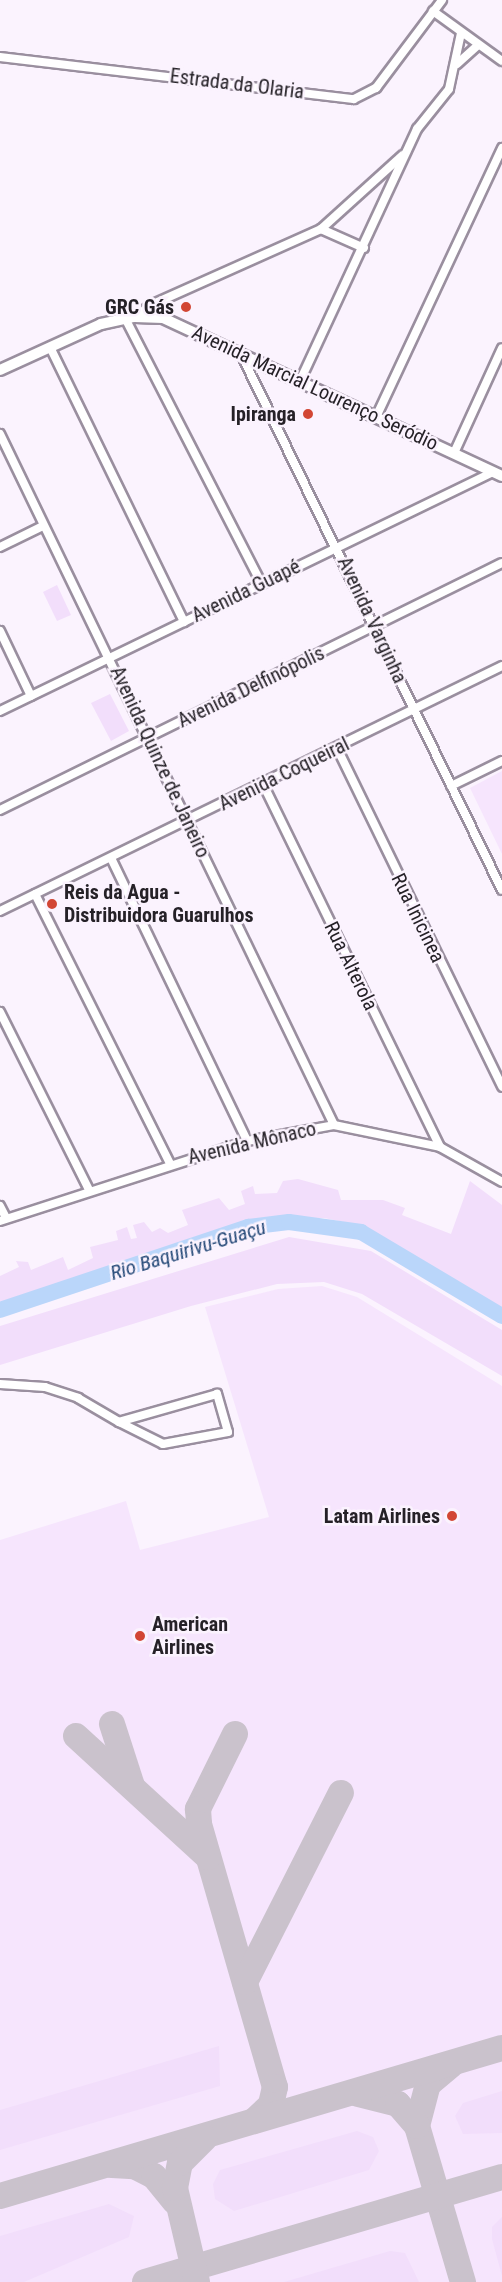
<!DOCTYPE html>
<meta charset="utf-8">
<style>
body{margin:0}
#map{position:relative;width:502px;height:2282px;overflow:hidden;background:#fbf3fe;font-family:"Roboto Condensed",sans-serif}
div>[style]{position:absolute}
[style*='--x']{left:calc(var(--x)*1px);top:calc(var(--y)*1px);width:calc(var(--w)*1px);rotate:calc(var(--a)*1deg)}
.built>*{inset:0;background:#f6e5fd}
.green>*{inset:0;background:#f2defb}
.river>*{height:16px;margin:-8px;padding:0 8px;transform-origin:8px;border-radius:8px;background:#bad6fa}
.taxiway>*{height:26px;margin:-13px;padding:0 13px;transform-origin:13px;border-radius:13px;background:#cac2cc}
.roads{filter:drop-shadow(2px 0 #9a8f9f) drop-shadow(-2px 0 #9a8f9f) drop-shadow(0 2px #9a8f9f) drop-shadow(0 -2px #9a8f9f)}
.street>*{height:8px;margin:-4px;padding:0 4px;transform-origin:4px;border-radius:4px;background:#fff}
.secondary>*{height:10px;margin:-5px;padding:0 5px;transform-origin:5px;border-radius:5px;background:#fff}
.dots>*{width:16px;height:16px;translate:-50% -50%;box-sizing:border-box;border:3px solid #fbf3fe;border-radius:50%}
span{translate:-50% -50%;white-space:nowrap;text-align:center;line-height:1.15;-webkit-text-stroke:5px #fbf3fe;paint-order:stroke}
.street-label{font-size:20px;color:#252127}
.poi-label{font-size:20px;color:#252127;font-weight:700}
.right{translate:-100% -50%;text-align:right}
.left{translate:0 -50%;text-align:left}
.water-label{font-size:21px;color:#274b79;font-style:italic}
</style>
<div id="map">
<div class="built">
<i style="clip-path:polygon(502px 771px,502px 854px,470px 788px)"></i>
<i style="clip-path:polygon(322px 1286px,357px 1297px,502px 1386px,502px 2282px,0 2282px,0 1540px,126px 1501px,140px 1550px,269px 1517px,205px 1307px,278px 1289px)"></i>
</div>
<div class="green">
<i style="clip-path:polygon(57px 585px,71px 615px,57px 621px,43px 592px)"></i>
<i style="clip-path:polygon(110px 694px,129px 731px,111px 741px,91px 703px)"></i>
<i style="clip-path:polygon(298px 1179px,338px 1190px,341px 1200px,383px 1200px,405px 1208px,402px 1215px,451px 1234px,470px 1181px,502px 1205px,502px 1316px,387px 1246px,389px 1241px,358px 1225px,324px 1218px,247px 1222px,0 1305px,0 1276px,19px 1267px,16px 1261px,28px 1262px,31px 1270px,63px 1257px,68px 1270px,93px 1258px,90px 1247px,118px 1240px,116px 1231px,127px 1227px,131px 1239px,137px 1238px,133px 1225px,144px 1222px,152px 1232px,160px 1228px,168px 1233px,188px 1225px,182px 1210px,219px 1198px,229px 1210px,245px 1204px,241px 1191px,253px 1186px,255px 1194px,277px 1193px,283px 1181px)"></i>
<i style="clip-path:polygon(289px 1237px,371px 1251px,502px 1330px,502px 1376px,362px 1294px,324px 1282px,277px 1284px,191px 1306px,0 1365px,0 1326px)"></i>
<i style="clip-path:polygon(219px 2046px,220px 2086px,0 2150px,0 2110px)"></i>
<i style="clip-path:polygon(502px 2091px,502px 2133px,463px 2134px,455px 2116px,463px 2103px)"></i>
<i style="clip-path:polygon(357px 2131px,373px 2137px,379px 2151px,369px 2170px,234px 2211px,215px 2199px,213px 2184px,220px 2170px)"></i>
<i style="clip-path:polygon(109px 2204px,134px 2216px,129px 2237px,24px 2282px,0 2282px,0 2236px)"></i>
<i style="clip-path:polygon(502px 2217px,502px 2276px,492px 2239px,492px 2227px)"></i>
<i style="clip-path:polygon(390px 2251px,405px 2253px,419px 2282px,284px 2282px)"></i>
</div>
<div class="river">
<i style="--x:0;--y:1310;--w:262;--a:-18.5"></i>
<i style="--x:248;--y:1227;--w:41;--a:-7"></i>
<i style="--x:289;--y:1222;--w:73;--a:7.9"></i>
<i style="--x:361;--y:1232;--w:164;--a:30.8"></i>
</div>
<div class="taxiway">
<i style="--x:112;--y:1724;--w:65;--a:72.1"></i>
<i style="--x:235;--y:1734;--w:84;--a:116.3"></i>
<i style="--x:198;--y:1809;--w:15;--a:86"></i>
<i style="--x:199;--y:1824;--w:274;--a:73.9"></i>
<i style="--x:275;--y:2087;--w:18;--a:103"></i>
<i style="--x:271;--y:2105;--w:23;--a:137"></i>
<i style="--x:76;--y:1736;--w:179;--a:42.5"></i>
<i style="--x:245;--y:1982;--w:212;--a:-63.1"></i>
<i style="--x:451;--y:2065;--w:30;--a:140"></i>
<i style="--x:428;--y:2084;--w:43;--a:104.7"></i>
<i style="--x:417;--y:2126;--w:163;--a:73.6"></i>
<i style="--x:358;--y:2094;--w:41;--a:14"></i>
<i style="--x:398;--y:2104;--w:29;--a:49"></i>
<i style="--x:112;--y:2165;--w:22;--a:3"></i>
<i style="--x:134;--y:2166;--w:22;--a:27"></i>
<i style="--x:154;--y:2176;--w:33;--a:51"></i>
<i style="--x:0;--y:2196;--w:523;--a:-16.43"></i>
<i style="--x:145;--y:2282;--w:372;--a:-16.4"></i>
<i style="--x:197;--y:2282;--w:97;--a:-103.2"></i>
<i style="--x:175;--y:2188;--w:25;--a:-79"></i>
<i style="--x:180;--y:2163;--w:35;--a:-45"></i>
</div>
<div class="roads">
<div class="street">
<i style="--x:433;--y:11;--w:85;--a:35.9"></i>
<i style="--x:0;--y:57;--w:356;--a:6.8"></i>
<i style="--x:354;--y:99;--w:25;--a:-27"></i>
<i style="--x:376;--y:88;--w:110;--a:-53.1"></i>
<i style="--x:457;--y:64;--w:28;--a:-42"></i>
<i style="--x:321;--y:229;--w:110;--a:-42.1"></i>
<i style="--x:135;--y:317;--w:20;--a:-37"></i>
<i style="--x:151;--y:305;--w:186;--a:-24.1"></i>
<i style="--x:321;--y:229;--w:47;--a:23.8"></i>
<i style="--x:125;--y:318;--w:298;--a:62.8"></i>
<i style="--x:50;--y:347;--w:306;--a:64"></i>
<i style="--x:241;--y:354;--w:596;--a:64.04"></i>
<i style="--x:300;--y:381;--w:278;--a:-65.1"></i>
<i style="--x:417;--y:129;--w:51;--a:-51.3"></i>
<i style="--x:449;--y:89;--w:57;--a:-77.9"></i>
<i style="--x:377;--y:415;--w:295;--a:-64.9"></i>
<i style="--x:0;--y:434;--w:767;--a:64.2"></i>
<i style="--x:454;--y:453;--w:115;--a:-65.4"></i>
<i style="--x:0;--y:547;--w:48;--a:-26"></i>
<i style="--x:0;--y:631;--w:72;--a:64.5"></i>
<i style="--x:0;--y:711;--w:548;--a:-25.86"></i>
<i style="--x:337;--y:748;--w:377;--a:64"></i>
<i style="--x:263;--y:784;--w:404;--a:64"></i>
<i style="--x:451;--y:786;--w:57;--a:-26.1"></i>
<i style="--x:0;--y:810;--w:559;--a:-26.2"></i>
<i style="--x:111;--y:858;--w:314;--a:64.3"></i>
<i style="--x:35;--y:894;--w:302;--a:63.4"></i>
<i style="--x:0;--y:911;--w:559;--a:-26.01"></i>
<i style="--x:0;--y:1012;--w:199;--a:63.4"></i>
<i style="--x:0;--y:1206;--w:13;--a:63"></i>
<i style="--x:0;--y:1221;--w:260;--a:-17.9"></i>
<i style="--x:247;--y:1141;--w:88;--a:-10.4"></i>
<i style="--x:334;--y:1125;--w:108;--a:11.7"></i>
<i style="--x:440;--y:1147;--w:71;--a:29.4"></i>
<i style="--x:0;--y:1384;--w:45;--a:3.8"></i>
<i style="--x:45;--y:1387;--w:35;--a:18"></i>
<i style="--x:78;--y:1398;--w:48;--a:30.3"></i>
<i style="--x:119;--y:1422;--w:49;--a:26.6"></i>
<i style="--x:163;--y:1444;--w:66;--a:-10.5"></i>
<i style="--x:228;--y:1432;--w:40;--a:-106"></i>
<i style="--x:217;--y:1394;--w:102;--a:164.1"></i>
</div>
<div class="secondary">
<i style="--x:0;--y:370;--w:111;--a:-24.5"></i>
<i style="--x:101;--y:324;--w:35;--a:-12"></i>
<i style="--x:135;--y:317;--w:28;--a:2"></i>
<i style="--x:163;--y:318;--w:374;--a:25"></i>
</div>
</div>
<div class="dots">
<i style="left:186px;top:307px;background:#d24634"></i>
<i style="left:308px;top:414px;background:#d24634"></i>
<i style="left:52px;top:904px;background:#d24634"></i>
<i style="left:452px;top:1516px;background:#d24634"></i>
<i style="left:140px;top:1636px;background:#d24634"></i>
</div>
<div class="street-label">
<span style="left:237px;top:84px;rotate:7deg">Estrada da Olaria</span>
<span style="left:315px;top:388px;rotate:25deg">Avenida Marcial Lourenço Seródio</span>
<span style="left:246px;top:591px;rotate:-26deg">Avenida Guapé</span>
<span style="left:372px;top:620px;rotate:65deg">Avenida Varginha</span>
<span style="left:251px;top:687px;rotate:-26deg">Avenida Delfinópolis</span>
<span style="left:160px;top:762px;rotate:65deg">Avenida Quinze de Janeiro</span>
<span style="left:284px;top:774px;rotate:-26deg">Avenida Coqueiral</span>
<span style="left:418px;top:918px;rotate:64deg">Rua Inicinea</span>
<span style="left:351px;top:966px;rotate:64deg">Rua Alterola</span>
<span style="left:252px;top:1143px;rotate:-13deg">Avenida Mônaco</span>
</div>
<div class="poi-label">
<span class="right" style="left:174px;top:307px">GRC Gás</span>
<span class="right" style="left:296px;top:414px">Ipiranga</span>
<span class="left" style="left:64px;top:904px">Reis da Agua -<br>Distribuidora Guarulhos</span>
<span class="right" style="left:440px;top:1516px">Latam Airlines</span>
<span class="left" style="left:152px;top:1636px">American<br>Airlines</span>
</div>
<div class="water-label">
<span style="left:188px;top:1250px;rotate:-17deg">Rio Baquirivu-Guaçu</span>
</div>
</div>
